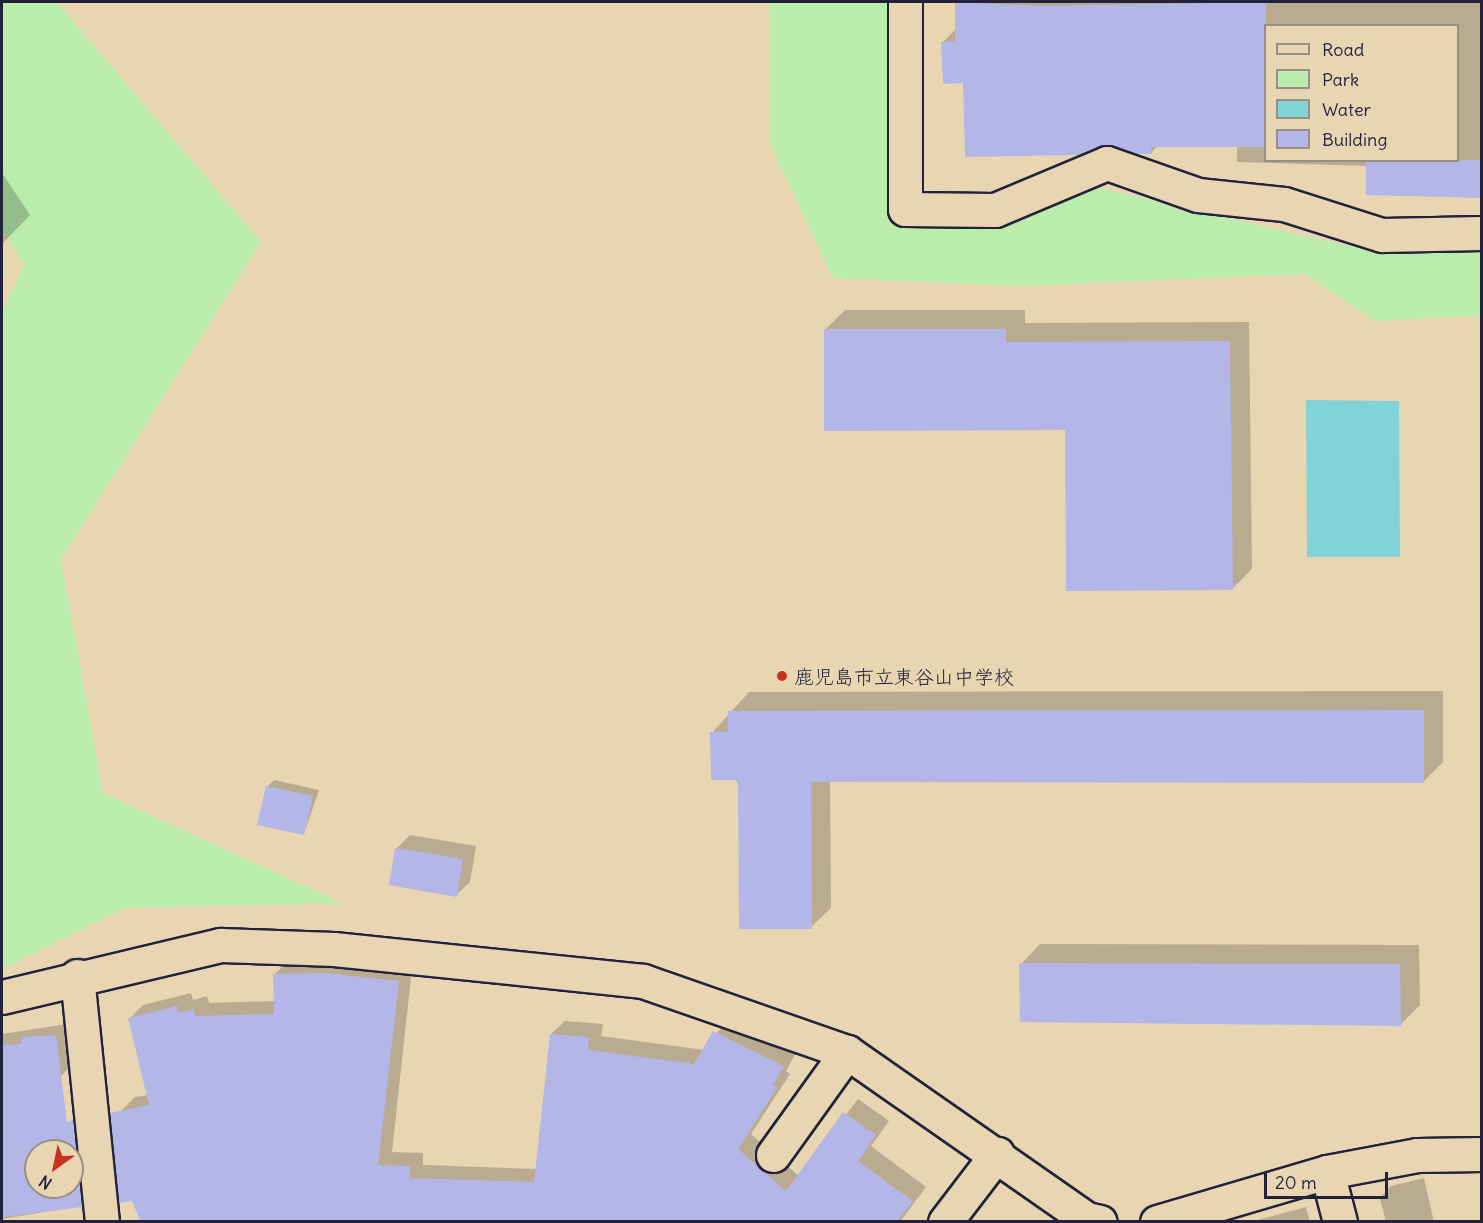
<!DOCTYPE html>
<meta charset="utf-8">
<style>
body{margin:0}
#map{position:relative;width:1483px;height:1223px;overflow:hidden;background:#e8d6b3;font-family:Delius,"Klee One",sans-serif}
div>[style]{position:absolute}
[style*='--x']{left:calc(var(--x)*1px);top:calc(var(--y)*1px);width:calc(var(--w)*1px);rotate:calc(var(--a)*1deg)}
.green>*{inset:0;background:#baecac}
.water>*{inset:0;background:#81d3d7}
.shadow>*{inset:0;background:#0003}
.building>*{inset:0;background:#b4b6e8}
.roads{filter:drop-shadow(2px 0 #22223b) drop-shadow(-2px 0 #22223b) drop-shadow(0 2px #22223b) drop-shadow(0 -2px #22223b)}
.minor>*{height:33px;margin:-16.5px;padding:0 16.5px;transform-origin:16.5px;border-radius:16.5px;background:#e8d6b3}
.dots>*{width:16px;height:16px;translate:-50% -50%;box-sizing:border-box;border:3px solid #e8d6b3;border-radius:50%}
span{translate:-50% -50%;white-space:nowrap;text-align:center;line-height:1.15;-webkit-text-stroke:4.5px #e8d6b3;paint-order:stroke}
.poi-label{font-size:20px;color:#22223b}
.left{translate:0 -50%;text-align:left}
.frame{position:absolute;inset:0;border:3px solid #22223b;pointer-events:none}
.legend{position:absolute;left:1264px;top:24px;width:195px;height:138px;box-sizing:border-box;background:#e8d6b3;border:2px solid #998e83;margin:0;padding:8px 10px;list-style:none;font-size:18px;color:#22223b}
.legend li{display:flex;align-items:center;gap:12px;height:30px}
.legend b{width:30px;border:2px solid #998e83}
.north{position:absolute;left:24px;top:1139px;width:60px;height:60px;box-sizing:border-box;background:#e8d6b3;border:2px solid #998e83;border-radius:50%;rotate:213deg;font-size:16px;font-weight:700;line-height:24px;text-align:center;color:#22223b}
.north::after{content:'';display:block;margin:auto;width:21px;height:27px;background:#c8321e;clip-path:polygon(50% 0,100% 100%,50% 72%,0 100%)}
.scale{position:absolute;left:1264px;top:1172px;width:124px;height:27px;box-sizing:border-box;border:3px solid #22223b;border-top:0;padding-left:8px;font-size:18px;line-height:21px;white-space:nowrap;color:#22223b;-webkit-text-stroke:4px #e8d6b3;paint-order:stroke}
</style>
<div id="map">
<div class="green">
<i style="clip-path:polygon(2px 2px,57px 2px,261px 242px,61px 559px,103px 793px,341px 903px,124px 908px,2px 969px,2px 313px,24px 264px,2px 228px)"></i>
<i style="clip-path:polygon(770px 2px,887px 2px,889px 220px,985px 228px,1100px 188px,1344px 245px,1481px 245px,1481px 315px,1375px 321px,1305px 274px,1016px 286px,833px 278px,770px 144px)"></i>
</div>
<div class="water">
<i style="clip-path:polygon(1306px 400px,1399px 401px,1400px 557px,1307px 557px)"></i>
</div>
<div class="shadow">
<i style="clip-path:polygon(evenodd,956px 2px,1482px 2px,1482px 197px,1367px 166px,1237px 162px,1237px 145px,1158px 145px,1151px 153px,943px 42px,956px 29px,956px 2px,1266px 26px,1458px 26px,1458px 160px,1266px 160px,1266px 26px)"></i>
<i style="clip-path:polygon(2px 173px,30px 215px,2px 244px)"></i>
<i style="clip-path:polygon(845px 310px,1025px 310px,1025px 323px,1249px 322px,1252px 569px,1232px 589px,1066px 429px,825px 330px)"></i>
<i style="clip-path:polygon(1443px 691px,1443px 762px,1423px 782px,830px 780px,831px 908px,811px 927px,712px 733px,749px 692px)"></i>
<i style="clip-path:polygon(274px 780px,319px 790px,304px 834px,267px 787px)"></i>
<i style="clip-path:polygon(410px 835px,476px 846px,470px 882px,456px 895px,391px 883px,397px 848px)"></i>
<i style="clip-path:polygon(1040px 944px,1419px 945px,1420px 1005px,1400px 1025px,1021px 964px)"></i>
<i style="clip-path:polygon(289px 960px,412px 968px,392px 1152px,423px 1153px,423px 1165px,537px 1169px,551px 1034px,565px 1021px,603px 1024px,601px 1036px,704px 1050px,729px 1018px,797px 1051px,786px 1071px,790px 1074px,751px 1134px,799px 1176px,858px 1099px,889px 1121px,871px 1146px,926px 1187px,900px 1222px,145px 1222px,133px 1199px,121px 1111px,135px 1097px,148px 1095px,129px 1019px,143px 1005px,191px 993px,193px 1000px,207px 996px,209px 1003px,275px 1001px,275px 974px)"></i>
<i style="clip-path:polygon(evenodd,67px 1024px,69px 1068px,58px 1079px,67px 1140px,86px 1137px,92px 1195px,81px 1206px,2px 1219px,2px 1034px,67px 1024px,36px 1151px,72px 1151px,72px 1187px,36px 1187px,36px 1151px)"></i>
<i style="clip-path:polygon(1424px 1178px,1434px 1222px,1386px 1222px,1380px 1198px,1391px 1186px)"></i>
<i style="clip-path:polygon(1306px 1207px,1310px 1222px,1253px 1222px,1254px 1221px)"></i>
</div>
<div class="building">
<i style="clip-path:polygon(955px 2px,1041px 6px,1266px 2px,1266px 147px,1151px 147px,1152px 154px,1139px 154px,1101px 146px,1077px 155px,965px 157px,963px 83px,943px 84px,941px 42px,955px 41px)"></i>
<i style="clip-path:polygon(1366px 160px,1482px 160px,1482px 198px,1366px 195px)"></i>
<i style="clip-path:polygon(824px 329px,1006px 329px,1006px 342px,1230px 341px,1233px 590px,1066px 591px,1065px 430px,824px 431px)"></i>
<i style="clip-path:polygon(1424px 710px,1424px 783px,811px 782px,812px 929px,739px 929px,738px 780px,711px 780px,710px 732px,728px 732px,728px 711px)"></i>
<i style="clip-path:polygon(266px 786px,313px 796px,304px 835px,257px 825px)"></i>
<i style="clip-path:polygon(395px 848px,463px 859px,457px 897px,389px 885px)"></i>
<i style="clip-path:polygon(1019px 963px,1400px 964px,1401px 1026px,1020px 1022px)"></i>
<i style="clip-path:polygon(326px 973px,399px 981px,378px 1165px,410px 1166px,410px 1178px,534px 1182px,550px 1034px,589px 1037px,588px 1050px,694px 1064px,713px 1031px,784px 1066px,773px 1085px,777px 1088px,738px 1149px,786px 1191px,843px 1112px,876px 1135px,858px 1161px,913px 1201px,898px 1221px,140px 1221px,132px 1201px,119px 1203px,110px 1113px,149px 1105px,128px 1018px,177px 1006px,179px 1013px,194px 1009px,195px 1016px,274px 1014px,273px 974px)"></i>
<i style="clip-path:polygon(evenodd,56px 1035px,67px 1122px,73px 1120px,82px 1207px,2px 1217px,2px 1045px,21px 1044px,21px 1037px,56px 1035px,36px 1151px,72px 1151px,72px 1187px,36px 1187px,36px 1151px)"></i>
</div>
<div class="roads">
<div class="minor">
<i style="--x:905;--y:2;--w:207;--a:90"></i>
<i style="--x:905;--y:209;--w:90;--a:0.6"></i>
<i style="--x:995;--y:210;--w:121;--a:-22.8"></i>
<i style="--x:1107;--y:163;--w:96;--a:19.4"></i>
<i style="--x:1198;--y:195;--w:86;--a:6"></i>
<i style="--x:1284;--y:204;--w:103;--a:17.6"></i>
<i style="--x:1382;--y:235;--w:100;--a:-1.1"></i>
<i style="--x:77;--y:976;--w:247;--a:84.2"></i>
<i style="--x:2;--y:997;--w:225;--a:-13.4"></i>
<i style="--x:221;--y:945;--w:113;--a:2"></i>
<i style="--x:334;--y:949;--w:311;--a:5.9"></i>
<i style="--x:643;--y:981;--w:216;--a:19.2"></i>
<i style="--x:847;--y:1052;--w:292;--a:34.9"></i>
<i style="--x:1086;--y:1219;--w:14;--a:12"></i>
<i style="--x:773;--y:1155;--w:127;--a:-54.3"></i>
<i style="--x:1327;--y:1172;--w:52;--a:75.4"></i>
<i style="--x:945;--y:1222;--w:86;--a:-52.6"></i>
<i style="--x:1157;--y:1222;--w:177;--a:-16.4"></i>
<i style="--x:1327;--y:1172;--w:92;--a:-10.7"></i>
<i style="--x:1417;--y:1155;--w:65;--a:-0.9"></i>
</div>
</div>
<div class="dots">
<i style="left:782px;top:676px;background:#c8321e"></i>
</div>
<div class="poi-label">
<span class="left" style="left:794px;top:676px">鹿児島市立東谷山中学校</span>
</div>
<div class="frame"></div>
<ul class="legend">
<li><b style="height:8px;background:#e8d6b3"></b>Road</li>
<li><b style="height:16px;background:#baecac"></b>Park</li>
<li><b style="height:16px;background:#81d3d7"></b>Water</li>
<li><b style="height:16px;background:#b4b6e8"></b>Building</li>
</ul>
<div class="north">N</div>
<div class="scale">20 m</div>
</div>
